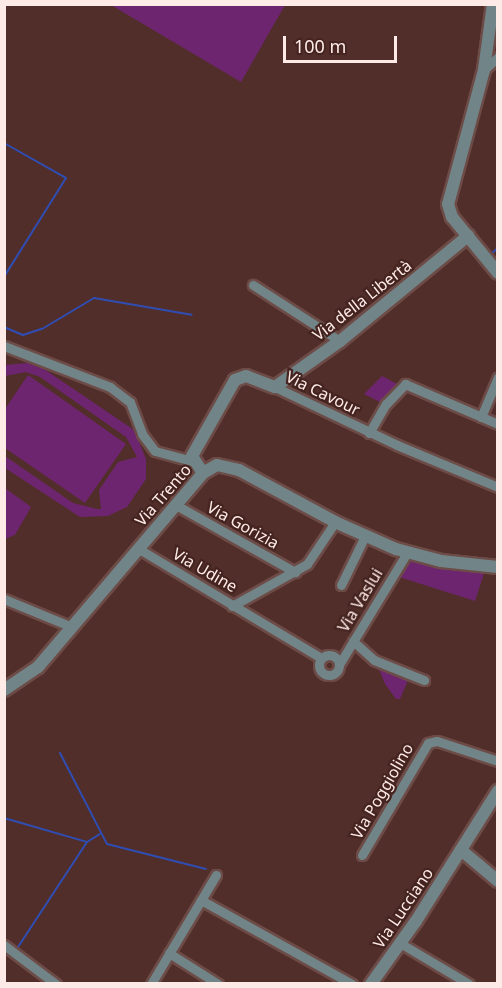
<!DOCTYPE html>
<meta charset="utf-8">
<style>
body{margin:0}
#map{position:relative;width:502px;height:988px;overflow:hidden;background:#512e2a;font-family:"Noto Sans",sans-serif}
div>[style]{position:absolute}
[style*='--x']{left:calc(var(--x)*1px);top:calc(var(--y)*1px);width:calc(var(--w)*1px);rotate:calc(var(--a)*1deg)}
.green>*{inset:0;background:#6e256f}
.stream>*{height:2px;margin:-1px;padding:0 1px;transform-origin:1px;border-radius:1px;background:#2f4db2}
.roads{filter:drop-shadow(2px 0 #6d4c48) drop-shadow(-2px 0 #6d4c48) drop-shadow(0 2px #6d4c48) drop-shadow(0 -2px #6d4c48)}
.minor>*{height:9px;margin:-4.5px;padding:0 4.5px;transform-origin:4.5px;border-radius:4.5px;background:#718588}
.minor>.ring{margin:-4.5px;padding:0;box-sizing:content-box;background:none;border:9px solid #718588;border-radius:50%}
.tertiary>*{height:12px;margin:-6px;padding:0 6px;transform-origin:6px;border-radius:6px;background:#718588}
span{translate:-50% -50%;white-space:nowrap;text-align:center;line-height:1.15;-webkit-text-stroke:4.5px #452420;paint-order:stroke}
.street-label{font-size:16px;color:#feebe8}
.frame{position:absolute;inset:0;border:6px solid #feebe8;pointer-events:none}
.scale{position:absolute;left:283px;top:36px;width:114px;height:27px;box-sizing:border-box;border:3px solid #feebe8;border-top:0;padding-left:8px;font-size:18px;line-height:21px;white-space:nowrap;color:#feebe8;-webkit-text-stroke:4px #452420;paint-order:stroke}
</style>
<div id="map">
<div class="green">
<i style="clip-path:polygon(111px 5px,285px 5px,241px 82px)"></i>
<i style="clip-path:polygon(27px 363px,44px 369px,134px 430px,146px 459px,146px 479px,127px 507px,108px 516px,80px 517px,5px 468px,5px 456px,73px 503px,97px 509px,101px 509px,99px 490px,118px 462px,137px 457px,126px 437px,40px 377px,26px 372px,5px 376px,5px 365px)"></i>
<i style="clip-path:polygon(28px 375px,126px 444px,85px 503px,5px 448px,5px 409px)"></i>
<i style="clip-path:polygon(382px 376px,397px 384px,382px 403px,364px 394px)"></i>
<i style="clip-path:polygon(5px 488px,31px 507px,15px 535px,5px 539px)"></i>
<i style="clip-path:polygon(416px 560px,484px 573px,475px 601px,399px 577px,406px 564px)"></i>
<i style="clip-path:polygon(378px 667px,409px 678px,400px 699px,396px 699px,385px 684px)"></i>
</div>
<div class="stream">
<i style="--x:4;--y:143;--w:71;--a:29.4"></i>
<i style="--x:66;--y:178;--w:117;--a:122.1"></i>
<i style="--x:491;--y:254;--w:9;--a:-41"></i>
<i style="--x:4;--y:327;--w:21;--a:23"></i>
<i style="--x:23;--y:335;--w:20;--a:-18"></i>
<i style="--x:42;--y:329;--w:61;--a:-30.8"></i>
<i style="--x:94;--y:298;--w:99;--a:9.8"></i>
<i style="--x:60;--y:753;--w:102;--a:62.7"></i>
<i style="--x:107;--y:844;--w:102;--a:14.2"></i>
<i style="--x:4;--y:818;--w:86;--a:16.1"></i>
<i style="--x:16;--y:950;--w:129;--a:-56.7"></i>
<i style="--x:87;--y:842;--w:15;--a:-32"></i>
</div>
<div class="roads">
<div class="minor">
<i style="--x:484;--y:70;--w:19;--a:-43"></i>
<i style="--x:253;--y:285;--w:103;--a:32.8"></i>
<i style="--x:4;--y:346;--w:114;--a:21.1"></i>
<i style="--x:110;--y:387;--w:25;--a:37"></i>
<i style="--x:130;--y:402;--w:34;--a:69"></i>
<i style="--x:142;--y:434;--w:21;--a:53"></i>
<i style="--x:155;--y:451;--w:39;--a:15"></i>
<i style="--x:275;--y:387;--w:135;--a:25.4"></i>
<i style="--x:397;--y:445;--w:109;--a:22.6"></i>
<i style="--x:481;--y:417;--w:43;--a:-67"></i>
<i style="--x:369;--y:433;--w:34;--a:-60"></i>
<i style="--x:386;--y:404;--w:28;--a:-46"></i>
<i style="--x:405;--y:384;--w:101;--a:23.3"></i>
<i style="--x:176;--y:505;--w:137;--a:29.4"></i>
<i style="--x:139;--y:549;--w:212;--a:30.9"></i>
<i style="--x:341;--y:585;--w:55;--a:-63.9"></i>
<i style="--x:4;--y:599;--w:74;--a:22.4"></i>
<i style="--x:232;--y:606;--w:86;--a:-29.2"></i>
<i style="--x:307;--y:564;--w:50;--a:-56.3"></i>
<i style="--x:353;--y:641;--w:28;--a:42"></i>
<i style="--x:374;--y:660;--w:54;--a:21.8"></i>
<i class="ring" style="left:319px;top:655px;width:11px;height:11px"></i>
<i style="--x:340;--y:663;--w:129;--a:-58.7"></i>
<i style="--x:362;--y:855;--w:130;--a:-59.5"></i>
<i style="--x:428;--y:743;--w:9;--a:-13"></i>
<i style="--x:437;--y:741;--w:64;--a:18.2"></i>
<i style="--x:201;--y:900;--w:173;--a:29.1"></i>
<i style="--x:400;--y:943;--w:80;--a:30.7"></i>
<i style="--x:4;--y:945;--w:65;--a:36.9"></i>
<i style="--x:169;--y:953;--w:58;--a:32.3"></i>
<i style="--x:151;--y:984;--w:127;--a:-59.2"></i>
</div>
<div class="tertiary">
<i style="--x:493;--y:4;--w:67;--a:97.8"></i>
<i style="--x:484;--y:70;--w:139;--a:105"></i>
<i style="--x:448;--y:204;--w:14;--a:73"></i>
<i style="--x:452;--y:217;--w:72;--a:50.6"></i>
<i style="--x:203;--y:473;--w:20;--a:-123"></i>
<i style="--x:192;--y:456;--w:87;--a:-60.5"></i>
<i style="--x:235;--y:380;--w:12;--a:-20"></i>
<i style="--x:246;--y:376;--w:31;--a:21"></i>
<i style="--x:275;--y:387;--w:80;--a:-35.3"></i>
<i style="--x:340;--y:341;--w:166;--a:-39.4"></i>
<i style="--x:4;--y:690;--w:41;--a:-34.1"></i>
<i style="--x:38;--y:667;--w:255;--a:-49.6"></i>
<i style="--x:203;--y:473;--w:16;--a:-30"></i>
<i style="--x:217;--y:465;--w:23;--a:13"></i>
<i style="--x:239;--y:470;--w:109;--a:28.4"></i>
<i style="--x:335;--y:522;--w:67;--a:23.9"></i>
<i style="--x:396;--y:549;--w:47;--a:14.9"></i>
<i style="--x:441;--y:561;--w:57;--a:6"></i>
<i style="--x:461;--y:850;--w:48;--a:40"></i>
<i style="--x:371;--y:984;--w:77;--a:-54.5"></i>
<i style="--x:416;--y:921;--w:154;--a:-57.8"></i>
</div>
</div>
<div class="street-label">
<span style="left:362px;top:300px;rotate:-38deg">Via della Libertà</span>
<span style="left:323px;top:393px;rotate:26deg">Via Cavour</span>
<span style="left:163px;top:495px;rotate:-49deg">Via Trento</span>
<span style="left:243px;top:525px;rotate:29deg">Via Gorizia</span>
<span style="left:205px;top:570px;rotate:30deg">Via Udine</span>
<span style="left:360px;top:600px;rotate:-59deg">Via Vaslui</span>
<span style="left:382px;top:791px;rotate:-60deg">Via Poggiolino</span>
<span style="left:403px;top:908px;rotate:-56deg">Via Lucciano</span>
</div>
<div class="frame"></div>
<div class="scale">100 m</div>
</div>
